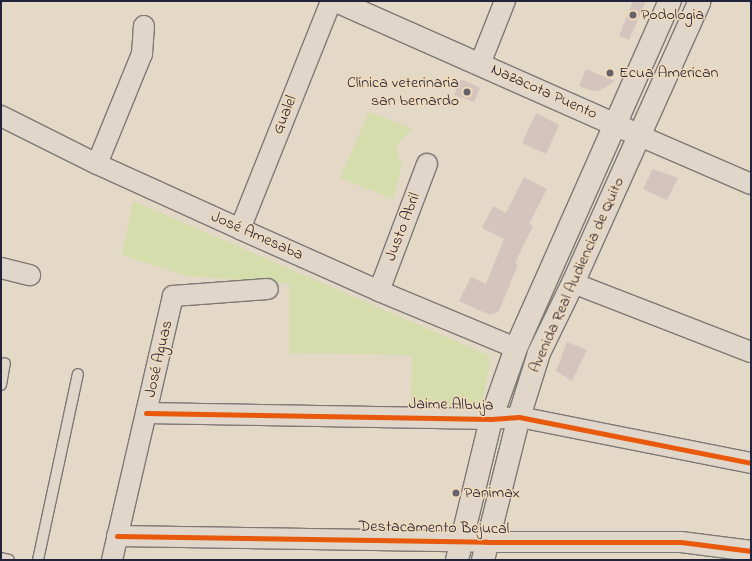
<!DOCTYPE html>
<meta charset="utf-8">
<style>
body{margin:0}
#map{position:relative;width:752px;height:561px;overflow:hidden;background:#e4d8c6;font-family:"Indie Flower",sans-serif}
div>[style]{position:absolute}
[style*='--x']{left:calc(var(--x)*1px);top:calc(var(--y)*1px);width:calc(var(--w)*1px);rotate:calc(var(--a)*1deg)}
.green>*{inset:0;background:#d5ddac}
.building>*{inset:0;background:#d5c4bd}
.roads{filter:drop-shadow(1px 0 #7e7875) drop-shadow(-1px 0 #7e7875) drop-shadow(0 1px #7e7875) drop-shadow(0 -1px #7e7875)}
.lane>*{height:10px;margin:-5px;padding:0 5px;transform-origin:5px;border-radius:5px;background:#e0d7ca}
.street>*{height:20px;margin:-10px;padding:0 10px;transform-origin:10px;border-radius:10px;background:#e0d7ca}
.secondary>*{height:22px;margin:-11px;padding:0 11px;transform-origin:11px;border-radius:11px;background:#e0d7ca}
.cycleway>*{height:5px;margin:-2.5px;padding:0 2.5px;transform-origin:2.5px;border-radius:2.5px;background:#e8590c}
.dots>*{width:11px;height:11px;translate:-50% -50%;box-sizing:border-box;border:2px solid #f1dab9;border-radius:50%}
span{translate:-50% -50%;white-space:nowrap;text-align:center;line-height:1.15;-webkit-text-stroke:3px #f1dab9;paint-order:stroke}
.poi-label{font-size:16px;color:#22223b}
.left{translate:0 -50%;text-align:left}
.right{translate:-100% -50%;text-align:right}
.street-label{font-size:16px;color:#22223b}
.frame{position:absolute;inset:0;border:2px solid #22223b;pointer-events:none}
</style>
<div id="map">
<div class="green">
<i style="clip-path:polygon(369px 112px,413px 129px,401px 140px,397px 146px,398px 159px,402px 164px,393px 199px,340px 178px)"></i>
<i style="clip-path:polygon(133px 201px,488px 355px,490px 361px,481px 407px,411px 405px,412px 355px,289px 353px,289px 283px,187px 276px,122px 255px)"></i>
</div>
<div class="building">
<i style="clip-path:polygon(633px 1px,646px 1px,629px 40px,619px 36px)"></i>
<i style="clip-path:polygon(586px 69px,615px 81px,601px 90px,592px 91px,579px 86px)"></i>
<i style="clip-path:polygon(461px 79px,480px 88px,474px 102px,454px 95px)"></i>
<i style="clip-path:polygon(536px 113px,559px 125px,546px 154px,522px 143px)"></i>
<i style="clip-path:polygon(653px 169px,678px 178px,667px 200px,643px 189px)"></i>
<i style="clip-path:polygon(524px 177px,547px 189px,529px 224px,533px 226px,515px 263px,518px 265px,499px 311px,490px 315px,459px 301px,471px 277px,486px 284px,504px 239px,482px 228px,493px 206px,506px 213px)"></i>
<i style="clip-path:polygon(567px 342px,587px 350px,572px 381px,556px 371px)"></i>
</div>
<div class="roads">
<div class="lane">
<i style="--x:1;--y:385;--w:22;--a:-80"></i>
<i style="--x:1;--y:558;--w:8;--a:14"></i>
<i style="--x:38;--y:560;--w:190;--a:-77.9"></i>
</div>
<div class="street">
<i style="--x:480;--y:64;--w:68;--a:-68.4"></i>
<i style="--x:1;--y:116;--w:107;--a:26.6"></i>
<i style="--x:97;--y:164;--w:157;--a:24.4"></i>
<i style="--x:240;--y:229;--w:152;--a:24"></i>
<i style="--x:379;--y:291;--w:148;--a:22.6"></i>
<i style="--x:640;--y:136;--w:121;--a:23.4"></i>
<i style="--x:97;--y:164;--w:119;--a:-67.8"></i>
<i style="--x:142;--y:54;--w:28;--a:-86"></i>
<i style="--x:240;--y:229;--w:245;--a:-68.2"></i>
<i style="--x:1;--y:268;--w:30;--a:14"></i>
<i style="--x:573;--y:283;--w:191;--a:21.2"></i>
<i style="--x:379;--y:291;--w:136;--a:-69.3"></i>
<i style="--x:146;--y:413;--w:345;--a:1"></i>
<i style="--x:491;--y:419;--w:28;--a:-4"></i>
<i style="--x:519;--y:417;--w:237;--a:11.2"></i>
<i style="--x:117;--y:536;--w:370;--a:0.9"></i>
<i style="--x:487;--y:542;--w:194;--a:0"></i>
<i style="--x:681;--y:542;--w:71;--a:7.3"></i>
<i style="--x:112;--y:560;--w:271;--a:-77"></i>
<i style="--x:173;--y:296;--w:95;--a:-4.2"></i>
</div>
<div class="secondary">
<i style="--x:336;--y:1;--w:318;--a:23.9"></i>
<i style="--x:457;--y:560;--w:145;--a:-76.4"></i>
<i style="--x:491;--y:419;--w:75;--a:-70.6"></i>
<i style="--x:516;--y:348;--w:380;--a:-66.1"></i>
<i style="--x:483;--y:560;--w:147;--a:-75.9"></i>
<i style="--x:519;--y:417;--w:67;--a:-72.6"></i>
<i style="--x:539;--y:353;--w:78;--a:-64.1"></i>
<i style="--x:573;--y:283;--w:309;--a:-65.8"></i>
</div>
</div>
<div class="cycleway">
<i style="--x:146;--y:413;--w:345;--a:1"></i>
<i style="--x:491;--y:419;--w:28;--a:-4"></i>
<i style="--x:519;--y:417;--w:237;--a:11.2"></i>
<i style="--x:117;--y:536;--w:370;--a:0.9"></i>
<i style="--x:487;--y:542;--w:194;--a:0"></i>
<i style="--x:681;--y:542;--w:71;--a:7.3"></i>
</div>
<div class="dots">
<i style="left:633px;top:15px;background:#66626c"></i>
<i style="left:610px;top:73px;background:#66626c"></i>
<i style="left:467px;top:92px;background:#66626c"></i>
<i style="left:456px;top:493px;background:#66626c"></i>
</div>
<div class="poi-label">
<span class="left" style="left:641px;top:15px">Podologia</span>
<span class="left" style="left:619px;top:73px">Ecua American</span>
<span class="right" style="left:459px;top:92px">Clínica veterinaria<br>san bernardo</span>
<span class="left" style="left:464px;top:493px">Panimax</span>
</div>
<div class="street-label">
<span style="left:544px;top:92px;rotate:24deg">Nazacota Puento</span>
<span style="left:285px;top:115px;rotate:-68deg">Gualel</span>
<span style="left:403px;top:227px;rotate:-69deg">Justo Abril</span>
<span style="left:257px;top:236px;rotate:24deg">José Amesaba</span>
<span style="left:577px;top:275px;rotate:-66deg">Avenida Real Audiencia de Quito</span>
<span style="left:159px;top:359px;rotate:-77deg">José Aguas</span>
<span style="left:451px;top:405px;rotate:1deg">Jaime Albuja</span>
<span style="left:434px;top:528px;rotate:1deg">Destacamento Bejucal</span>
</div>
<div class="frame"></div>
</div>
